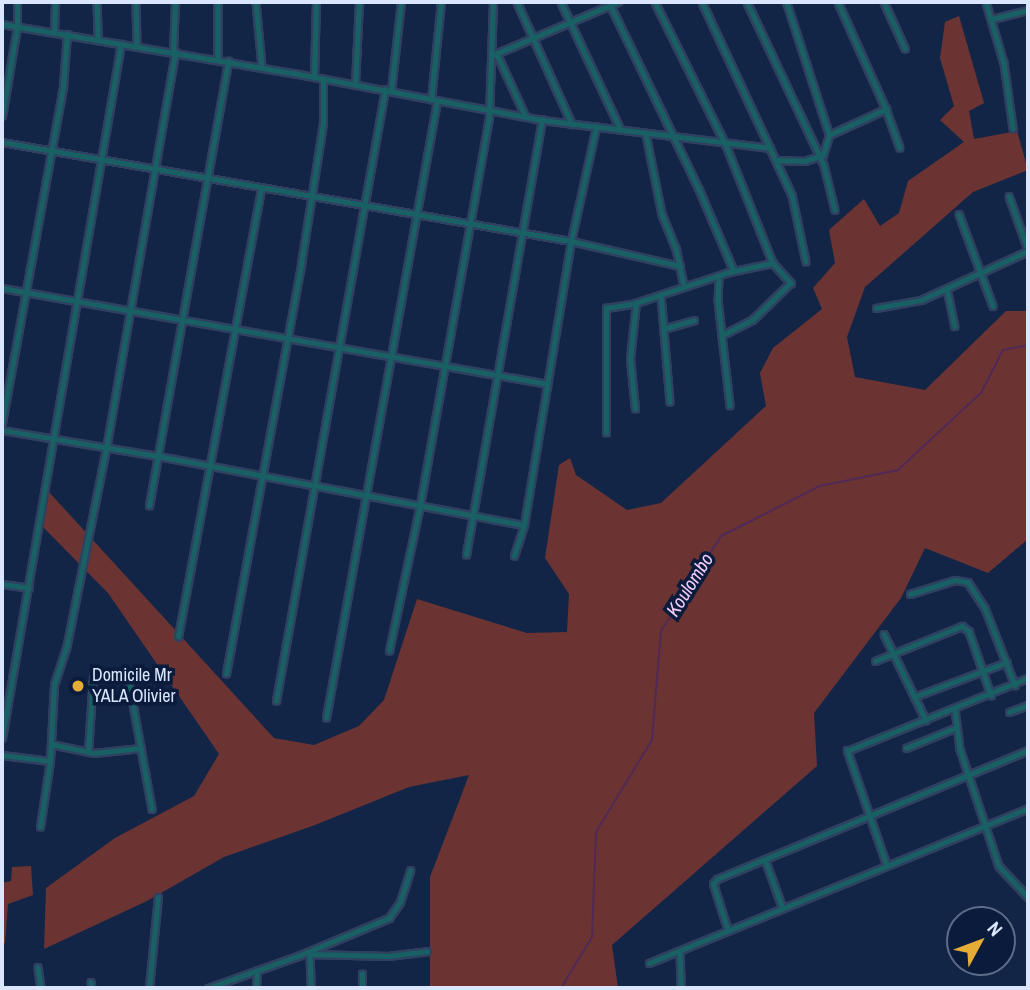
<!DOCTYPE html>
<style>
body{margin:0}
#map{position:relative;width:1030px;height:990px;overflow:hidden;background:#132547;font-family:"Archivo Narrow",sans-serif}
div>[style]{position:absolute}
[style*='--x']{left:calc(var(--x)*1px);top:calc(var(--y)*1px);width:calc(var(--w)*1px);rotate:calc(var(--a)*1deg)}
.green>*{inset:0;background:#6b3433}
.stream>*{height:2px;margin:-1px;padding:0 1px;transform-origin:1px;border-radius:1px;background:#512957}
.roads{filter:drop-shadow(2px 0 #2f4060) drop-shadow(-2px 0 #2f4060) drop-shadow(0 2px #2f4060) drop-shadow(0 -2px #2f4060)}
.street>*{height:4.5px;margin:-2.25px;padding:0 2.25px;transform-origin:2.25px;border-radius:2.25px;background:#196065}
.dots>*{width:19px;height:19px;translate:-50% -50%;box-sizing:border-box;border:4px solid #0a1b3c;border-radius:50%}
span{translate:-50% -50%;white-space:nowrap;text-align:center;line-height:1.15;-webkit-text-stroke:7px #0a1b3c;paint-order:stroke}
.poi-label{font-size:18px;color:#d9e6fd}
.left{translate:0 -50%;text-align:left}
.water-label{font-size:19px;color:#f4cdf9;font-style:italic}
.frame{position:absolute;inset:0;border:4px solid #d9e6fd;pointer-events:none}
.north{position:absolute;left:946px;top:906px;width:70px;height:70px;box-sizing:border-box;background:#0a1b3c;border:2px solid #5d6c89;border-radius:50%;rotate:49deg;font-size:19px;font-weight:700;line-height:28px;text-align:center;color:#d9e6fd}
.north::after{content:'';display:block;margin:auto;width:24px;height:32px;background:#e5ad35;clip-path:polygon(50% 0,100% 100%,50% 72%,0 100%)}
</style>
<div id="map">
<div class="green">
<i style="clip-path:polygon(959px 16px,984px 103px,969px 111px,974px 139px,1017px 131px,1028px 170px,973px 192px,865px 287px,847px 337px,855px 377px,925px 390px,1006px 311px,1028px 311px,1028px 539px,988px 573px,925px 548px,901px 598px,814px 713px,817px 766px,612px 945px,618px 988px,430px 988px,430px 877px,469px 775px,409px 787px,315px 825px,224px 857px,147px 901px,44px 949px,46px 888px,115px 838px,194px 796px,219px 754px,108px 593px,38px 522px,48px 491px,274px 738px,314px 745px,359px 726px,384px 700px,417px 599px,527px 633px,567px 632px,569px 594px,545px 558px,559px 465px,570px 458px,576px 475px,627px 510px,661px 503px,766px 406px,760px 373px,773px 348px,822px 309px,813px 288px,835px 263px,829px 230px,864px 199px,880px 226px,899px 213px,908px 181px,964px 142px,940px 120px,954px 106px,940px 58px,945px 22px)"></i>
<i style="clip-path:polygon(31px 866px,33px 895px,8px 904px,5px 943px,2px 945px,2px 883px,11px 881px,12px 867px)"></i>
</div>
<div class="stream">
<i style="--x:561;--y:988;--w:60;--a:-58.7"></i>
<i style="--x:592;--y:937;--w:105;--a:-87.8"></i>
<i style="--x:596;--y:832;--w:108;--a:-58.7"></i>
<i style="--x:652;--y:740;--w:109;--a:-85.3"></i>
<i style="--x:661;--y:631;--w:112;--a:-57.7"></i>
<i style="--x:721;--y:536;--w:111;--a:-26.8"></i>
<i style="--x:820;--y:486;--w:80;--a:-11.6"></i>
<i style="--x:898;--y:470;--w:113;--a:-42.9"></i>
<i style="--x:981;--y:393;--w:48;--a:-62.9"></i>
<i style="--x:1003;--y:350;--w:25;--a:-11"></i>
</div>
<div class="roads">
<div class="street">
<i style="--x:97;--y:2;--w:37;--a:88"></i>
<i style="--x:136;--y:2;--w:44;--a:88.7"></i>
<i style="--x:218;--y:2;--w:58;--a:90"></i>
<i style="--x:256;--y:2;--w:65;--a:84.7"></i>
<i style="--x:517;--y:2;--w:134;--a:65.7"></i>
<i style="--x:561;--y:2;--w:141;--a:64.9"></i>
<i style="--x:609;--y:2;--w:208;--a:64.3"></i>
<i style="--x:699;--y:189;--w:89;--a:66.9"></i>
<i style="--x:655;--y:2;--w:160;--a:63.6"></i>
<i style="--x:726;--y:145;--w:127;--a:68.3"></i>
<i style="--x:702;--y:2;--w:213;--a:65"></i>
<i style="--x:792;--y:195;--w:68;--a:78.2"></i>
<i style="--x:747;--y:2;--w:180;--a:64.7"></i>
<i style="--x:824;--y:165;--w:46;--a:76.3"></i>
<i style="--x:838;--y:2;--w:117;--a:65.8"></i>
<i style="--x:886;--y:109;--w:41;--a:70.3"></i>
<i style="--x:884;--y:2;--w:51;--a:65.5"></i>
<i style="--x:986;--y:2;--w:64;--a:73.6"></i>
<i style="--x:1004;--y:63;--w:66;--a:82.1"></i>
<i style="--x:992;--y:19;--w:37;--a:-14"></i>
<i style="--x:2;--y:24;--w:295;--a:9.6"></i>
<i style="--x:293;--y:73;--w:253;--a:10.7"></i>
<i style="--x:542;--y:120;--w:230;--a:7"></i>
<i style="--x:54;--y:32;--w:30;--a:-88"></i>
<i style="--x:173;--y:52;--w:50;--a:-87.7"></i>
<i style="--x:497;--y:54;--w:69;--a:65.3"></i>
<i style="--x:493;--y:55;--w:136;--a:-23"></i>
<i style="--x:314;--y:77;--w:75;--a:-88.5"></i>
<i style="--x:355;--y:84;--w:82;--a:-87.2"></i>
<i style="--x:391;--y:91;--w:90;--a:-83.6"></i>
<i style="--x:431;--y:100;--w:99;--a:-84.2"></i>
<i style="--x:2;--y:116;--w:90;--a:-80.4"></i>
<i style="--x:17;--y:27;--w:25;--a:-90"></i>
<i style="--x:646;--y:134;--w:82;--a:78.7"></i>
<i style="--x:662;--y:214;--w:37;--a:68"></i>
<i style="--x:676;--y:248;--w:39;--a:78"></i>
<i style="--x:829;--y:135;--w:63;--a:-24.5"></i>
<i style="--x:2;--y:142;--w:578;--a:9.87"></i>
<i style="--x:571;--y:241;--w:112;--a:12.9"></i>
<i style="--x:777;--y:160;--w:28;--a:2"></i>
<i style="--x:805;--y:161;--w:19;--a:-18"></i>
<i style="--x:823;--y:155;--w:21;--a:-73"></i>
<i style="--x:829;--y:135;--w:140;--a:-107.9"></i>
<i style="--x:1009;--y:196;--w:56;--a:70.3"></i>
<i style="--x:959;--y:214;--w:98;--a:69.7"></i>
<i style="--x:719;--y:276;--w:24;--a:92"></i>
<i style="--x:718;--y:300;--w:106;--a:83.5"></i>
<i style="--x:2;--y:288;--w:554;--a:9.97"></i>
<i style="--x:947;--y:289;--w:38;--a:78"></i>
<i style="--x:661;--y:295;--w:107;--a:85.2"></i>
<i style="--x:876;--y:308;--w:46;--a:-10.1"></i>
<i style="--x:921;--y:300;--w:118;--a:-24.6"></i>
<i style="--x:663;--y:329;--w:32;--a:-16"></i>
<i style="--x:635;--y:409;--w:50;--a:-95.7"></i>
<i style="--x:630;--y:359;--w:56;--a:-83.9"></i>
<i style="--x:2;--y:423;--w:342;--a:-79.7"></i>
<i style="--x:63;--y:86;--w:52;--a:-85.6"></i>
<i style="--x:2;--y:430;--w:158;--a:9.5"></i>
<i style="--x:158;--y:456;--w:372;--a:10.7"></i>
<i style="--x:606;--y:433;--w:125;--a:-90"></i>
<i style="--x:606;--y:308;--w:30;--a:-9"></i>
<i style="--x:636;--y:303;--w:98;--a:-18.4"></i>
<i style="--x:729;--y:272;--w:45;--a:-11.6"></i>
<i style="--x:773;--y:263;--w:27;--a:48"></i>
<i style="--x:791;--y:283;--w:53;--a:135.8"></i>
<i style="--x:753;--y:320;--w:35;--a:153"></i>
<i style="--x:149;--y:506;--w:452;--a:-79.9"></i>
<i style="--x:466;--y:555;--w:442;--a:-80.1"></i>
<i style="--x:514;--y:556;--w:33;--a:-72"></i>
<i style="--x:524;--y:525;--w:288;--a:-80.6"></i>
<i style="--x:571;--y:241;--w:117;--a:-77.6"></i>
<i style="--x:2;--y:584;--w:27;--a:8"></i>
<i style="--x:910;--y:594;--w:47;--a:-17.3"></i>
<i style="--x:955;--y:580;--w:13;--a:9"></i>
<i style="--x:968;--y:582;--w:31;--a:57"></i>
<i style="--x:985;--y:608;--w:83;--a:68.7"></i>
<i style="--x:884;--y:634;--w:96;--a:64"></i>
<i style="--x:178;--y:637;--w:457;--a:-79.5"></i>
<i style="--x:389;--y:651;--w:149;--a:-78"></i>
<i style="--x:420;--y:505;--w:394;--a:-79.9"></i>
<i style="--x:489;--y:117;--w:115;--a:-88"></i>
<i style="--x:875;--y:661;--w:94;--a:-21.9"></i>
<i style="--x:962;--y:626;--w:9;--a:36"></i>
<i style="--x:969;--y:631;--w:68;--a:71"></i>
<i style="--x:226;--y:674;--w:417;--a:-79.6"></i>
<i style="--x:301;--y:264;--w:143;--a:-81.1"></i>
<i style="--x:323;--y:123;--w:44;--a:-90"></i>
<i style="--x:129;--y:682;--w:129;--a:79.7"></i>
<i style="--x:914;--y:697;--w:99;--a:-20.6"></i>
<i style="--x:276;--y:701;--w:621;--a:-79.89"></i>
<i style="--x:955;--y:709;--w:40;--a:82.9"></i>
<i style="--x:960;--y:749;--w:123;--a:71.6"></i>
<i style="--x:999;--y:866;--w:42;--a:46.9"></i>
<i style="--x:1009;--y:712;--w:20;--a:-20"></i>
<i style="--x:326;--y:718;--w:627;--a:-79.8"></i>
<i style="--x:2;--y:738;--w:704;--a:-80.27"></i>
<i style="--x:51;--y:744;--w:44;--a:11.8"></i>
<i style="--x:94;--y:753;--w:47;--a:-6.1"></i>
<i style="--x:906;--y:748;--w:53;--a:-22.2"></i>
<i style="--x:88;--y:752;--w:76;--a:-86.2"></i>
<i style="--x:2;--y:755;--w:48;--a:7.1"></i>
<i style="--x:40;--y:827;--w:67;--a:-81.4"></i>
<i style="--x:50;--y:761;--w:76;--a:-87"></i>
<i style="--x:54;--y:685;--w:38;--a:-72"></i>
<i style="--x:66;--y:649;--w:204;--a:-78.7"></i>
<i style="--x:106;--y:449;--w:403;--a:-80.1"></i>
<i style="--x:765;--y:859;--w:50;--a:70.1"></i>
<i style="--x:886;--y:864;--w:120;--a:-109"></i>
<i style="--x:847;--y:751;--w:195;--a:-22"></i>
<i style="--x:728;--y:931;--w:49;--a:-107.7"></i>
<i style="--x:713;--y:884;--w:6;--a:-51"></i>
<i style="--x:717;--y:879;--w:337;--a:-22.5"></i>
<i style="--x:680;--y:952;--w:36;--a:88"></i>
<i style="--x:310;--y:953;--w:35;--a:88"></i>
<i style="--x:310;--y:954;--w:78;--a:1.5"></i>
<i style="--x:388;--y:956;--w:39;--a:-7"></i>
<i style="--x:649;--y:963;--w:409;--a:-22.2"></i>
<i style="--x:38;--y:967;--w:21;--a:82"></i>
<i style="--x:91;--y:982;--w:6;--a:81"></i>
<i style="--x:149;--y:988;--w:91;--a:-84.4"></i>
<i style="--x:208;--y:988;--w:96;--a:-19.6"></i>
<i style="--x:298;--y:956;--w:99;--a:-22.7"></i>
<i style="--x:389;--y:918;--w:19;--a:-55"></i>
<i style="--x:400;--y:902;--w:33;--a:-72"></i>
<i style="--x:256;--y:988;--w:17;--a:-87"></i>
<i style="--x:362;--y:988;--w:14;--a:-90"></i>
</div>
</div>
<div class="dots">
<i style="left:78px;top:686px;background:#e5ad35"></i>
</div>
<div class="poi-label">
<span class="left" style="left:92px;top:686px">Domicile Mr<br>YALA Olivier</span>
</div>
<div class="water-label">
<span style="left:690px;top:585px;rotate:-58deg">Koulombo</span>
</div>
<div class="frame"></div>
<div class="north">N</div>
</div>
